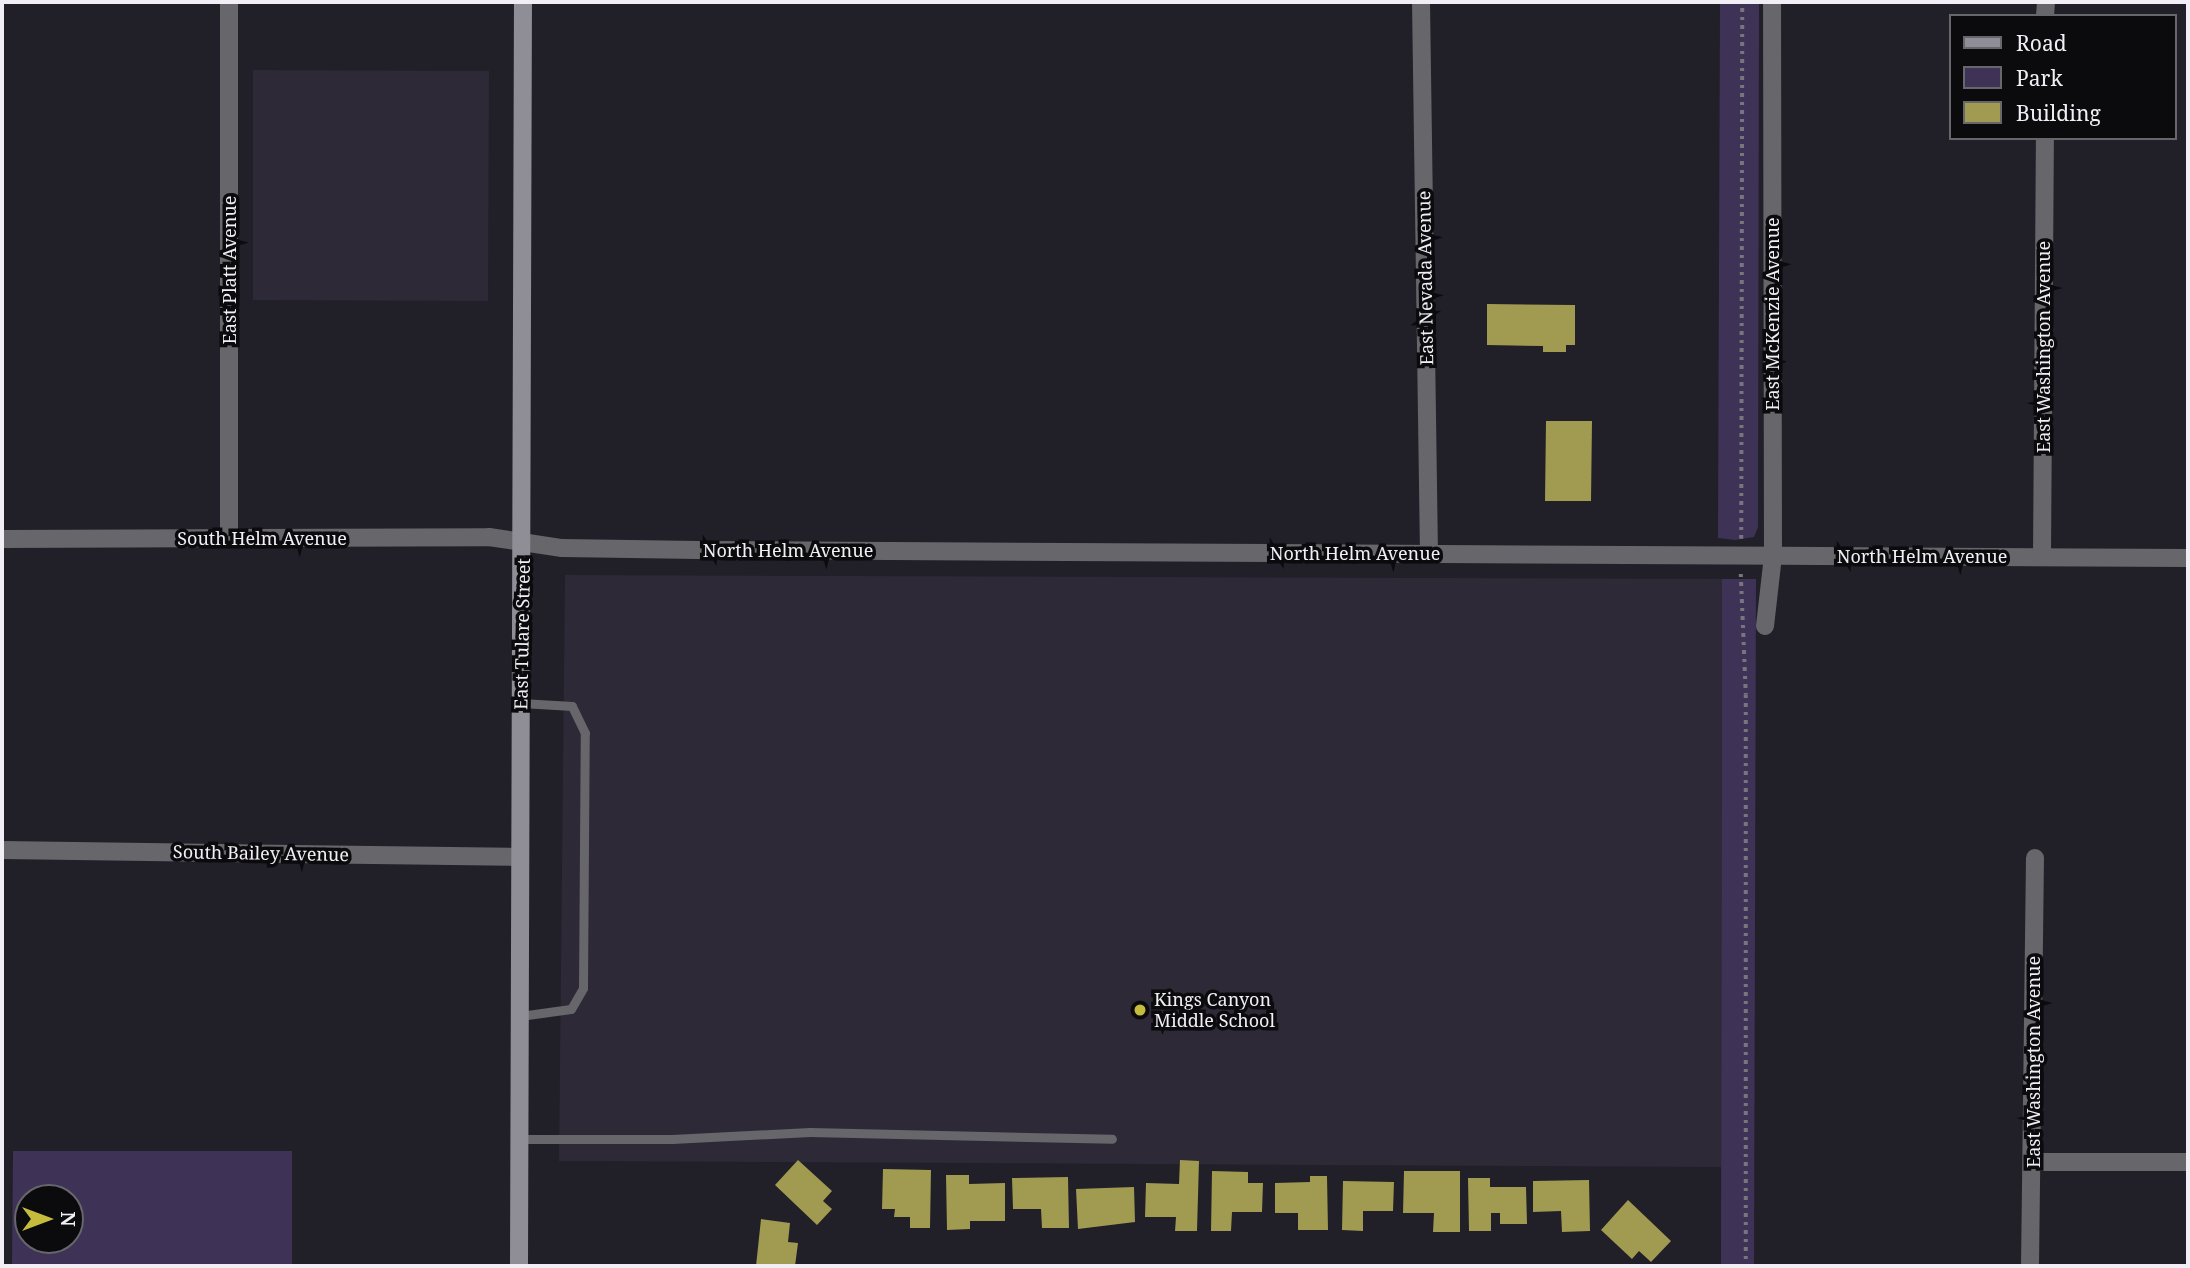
<!DOCTYPE html>
<style>
body{margin:0}
#map{position:relative;width:2190px;height:1268px;overflow:hidden;background:#211f28;font-family:"Noto Serif",serif}
div>[style]{position:absolute}
[style*='--x']{left:calc(var(--x)*1px);top:calc(var(--y)*1px);width:calc(var(--w)*1px);rotate:calc(var(--a)*1deg)}
.built>*{inset:0;background:#2d2937}
.green>*{inset:0;background:#3f3257}
.building>*{inset:0;background:#a09b50}
.path>*{height:3.5px;margin-top:-1.75px;transform-origin:0;background:repeating-linear-gradient(90deg,#78767d 0 3.5px,transparent 0 8.5px)}
.lane>*{height:9px;margin:-4.5px;padding:0 4.5px;transform-origin:4.5px;border-radius:4.5px;background:#67666b}
.street>*{height:18px;margin:-9px;padding:0 9px;transform-origin:9px;border-radius:9px;background:#67666b}
.secondary>*{height:18px;margin:-9px;padding:0 9px;transform-origin:9px;border-radius:9px;background:#8f8d95}
.dots>*{width:19px;height:19px;translate:-50% -50%;box-sizing:border-box;border:4px solid #0b0a0d;border-radius:50%}
span{translate:-50% -50%;white-space:nowrap;text-align:center;line-height:1.15;-webkit-text-stroke:7px #0b0a0d;paint-order:stroke}
.street-label{font-size:18px;color:#f1eff5}
.poi-label{font-size:18px;color:#f1eff5}
.left{translate:0 -50%;text-align:left}
.frame{position:absolute;inset:0;border:4px solid #f1eff5;pointer-events:none}
.legend{position:absolute;left:1949px;top:14px;width:228px;height:126px;box-sizing:border-box;background:#0b0a0d;border:2px solid #67666a;margin:0;padding:9px 12px;list-style:none;font-size:21px;color:#f1eff5}
.legend li{display:flex;align-items:center;gap:14px;height:35px}
.legend b{width:35px;border:2px solid #67666a}
.north{position:absolute;left:14px;top:1184px;width:70px;height:70px;box-sizing:border-box;background:#0b0a0d;border:2px solid #67666a;border-radius:50%;rotate:90deg;font-size:19px;font-weight:700;line-height:28px;text-align:center;color:#f1eff5}
.north::after{content:'';display:block;margin:auto;width:24px;height:32px;background:#c5bc3d;clip-path:polygon(50% 0,100% 100%,50% 72%,0 100%)}
</style>
<div id="map">
<div class="built">
<i style="clip-path:polygon(253px 70px,489px 71px,488px 301px,253px 300px)"></i>
<i style="clip-path:polygon(565px 575px,1722px 579px,1721px 1167px,559px 1161px)"></i>
</div>
<div class="green">
<i style="clip-path:polygon(1720px 2px,1759px 2px,1758px 527px,1754px 537px,1735px 540px,1718px 538px)"></i>
<i style="clip-path:polygon(1722px 579px,1756px 579px,1754px 1266px,1721px 1266px)"></i>
<i style="clip-path:polygon(evenodd,13px 1151px,292px 1151px,292px 1266px,12px 1266px,13px 1151px,28px 1198px,70px 1198px,70px 1240px,28px 1240px,28px 1198px)"></i>
</div>
<div class="building">
<i style="clip-path:polygon(1487px 304px,1575px 305px,1575px 345px,1566px 345px,1566px 352px,1543px 352px,1543px 346px,1487px 345px)"></i>
<i style="clip-path:polygon(1546px 421px,1592px 421px,1591px 501px,1545px 501px)"></i>
<i style="clip-path:polygon(798px 1160px,832px 1191px,823px 1201px,832px 1209px,817px 1225px,775px 1185px)"></i>
<i style="clip-path:polygon(1180px 1160px,1199px 1161px,1197px 1231px,1175px 1231px,1176px 1217px,1145px 1217px,1146px 1183px,1179px 1184px)"></i>
<i style="clip-path:polygon(883px 1169px,931px 1170px,930px 1228px,910px 1228px,910px 1217px,894px 1217px,895px 1209px,882px 1209px)"></i>
<i style="clip-path:polygon(1212px 1171px,1248px 1172px,1248px 1183px,1263px 1183px,1262px 1212px,1232px 1212px,1231px 1231px,1211px 1231px)"></i>
<i style="clip-path:polygon(1404px 1171px,1460px 1171px,1460px 1232px,1433px 1232px,1434px 1213px,1403px 1213px)"></i>
<i style="clip-path:polygon(946px 1175px,969px 1175px,969px 1184px,1005px 1183px,1005px 1221px,970px 1221px,970px 1229px,947px 1230px)"></i>
<i style="clip-path:polygon(1310px 1176px,1327px 1176px,1328px 1230px,1298px 1230px,1298px 1213px,1275px 1213px,1275px 1183px,1310px 1182px)"></i>
<i style="clip-path:polygon(1068px 1177px,1069px 1228px,1042px 1228px,1041px 1209px,1013px 1209px,1012px 1178px)"></i>
<i style="clip-path:polygon(1468px 1178px,1490px 1178px,1490px 1187px,1526px 1187px,1527px 1224px,1500px 1224px,1500px 1213px,1491px 1213px,1491px 1231px,1469px 1231px)"></i>
<i style="clip-path:polygon(1589px 1180px,1590px 1231px,1562px 1232px,1561px 1211px,1533px 1212px,1533px 1181px)"></i>
<i style="clip-path:polygon(1343px 1181px,1394px 1182px,1393px 1211px,1363px 1211px,1363px 1231px,1342px 1230px)"></i>
<i style="clip-path:polygon(1134px 1187px,1135px 1222px,1078px 1229px,1076px 1189px)"></i>
<i style="clip-path:polygon(1628px 1200px,1671px 1241px,1651px 1262px,1639px 1251px,1632px 1259px,1601px 1230px)"></i>
<i style="clip-path:polygon(761px 1219px,790px 1223px,788px 1242px,798px 1243px,795px 1266px,756px 1266px)"></i>
</div>
<div class="path">
<i style="--x:1741;--y:539;--w:537;--a:-89.89"></i>
<i style="--x:1741;--y:574;--w:121;--a:87.6"></i>
<i style="--x:1746;--y:695;--w:571;--a:90"></i>
</div>
<div class="lane">
<i style="--x:520;--y:1016;--w:51;--a:-7.8"></i>
<i style="--x:571;--y:1009;--w:24;--a:-60"></i>
<i style="--x:583;--y:988;--w:255;--a:-89.6"></i>
<i style="--x:585;--y:733;--w:30;--a:-116"></i>
<i style="--x:572;--y:706;--w:51;--a:-176.6"></i>
<i style="--x:520;--y:1139;--w:152;--a:0"></i>
<i style="--x:672;--y:1139;--w:138;--a:-2.9"></i>
<i style="--x:810;--y:1132;--w:302;--a:1.3"></i>
</div>
<div class="street">
<i style="--x:229;--y:2;--w:536;--a:90"></i>
<i style="--x:1421;--y:2;--w:551;--a:89.17"></i>
<i style="--x:2045;--y:16;--w:14;--a:-86"></i>
<i style="--x:2;--y:539;--w:487;--a:-0.2"></i>
<i style="--x:489;--y:537;--w:74;--a:8.6"></i>
<i style="--x:562;--y:548;--w:136;--a:0.8"></i>
<i style="--x:698;--y:550;--w:1490;--a:0.31"></i>
<i style="--x:2042;--y:556;--w:418;--a:-89.6"></i>
<i style="--x:1765;--y:626;--w:70;--a:-83.5"></i>
<i style="--x:1773;--y:556;--w:554;--a:-90.1"></i>
<i style="--x:2;--y:850;--w:518;--a:0.77"></i>
<i style="--x:2032;--y:1162;--w:156;--a:0"></i>
<i style="--x:2030;--y:1266;--w:408;--a:-89.3"></i>
</div>
<div class="secondary">
<i style="--x:519;--y:1266;--w:1264;--a:-89.82"></i>
</div>
<div class="dots">
<i style="left:1140px;top:1010px;background:#c5bc3d"></i>
</div>
<div class="street-label">
<span style="left:229px;top:270px;rotate:-90deg">East Platt Avenue</span>
<span style="left:1425px;top:278px;rotate:-91deg">East Nevada Avenue</span>
<span style="left:1772px;top:314px;rotate:-90deg">East McKenzie Avenue</span>
<span style="left:2043px;top:347px;rotate:-90deg">East Washington Avenue</span>
<span style="left:262px;top:538px">South Helm Avenue</span>
<span style="left:788px;top:550px">North Helm Avenue</span>
<span style="left:1355px;top:553px">North Helm Avenue</span>
<span style="left:1922px;top:556px">North Helm Avenue</span>
<span style="left:522px;top:634px;rotate:-89deg">East Tulare Street</span>
<span style="left:261px;top:853px;rotate:1deg">South Bailey Avenue</span>
<span style="left:2033px;top:1062px;rotate:-90deg">East Washington Avenue</span>
</div>
<div class="poi-label">
<span class="left" style="left:1154px;top:1010px">Kings Canyon<br>Middle School</span>
</div>
<div class="frame"></div>
<ul class="legend">
<li><b style="height:9px;background:#8f8d95"></b>Road</li>
<li><b style="height:19px;background:#3f3257"></b>Park</li>
<li><b style="height:19px;background:#a09b50"></b>Building</li>
</ul>
<div class="north">N</div>
</div>
